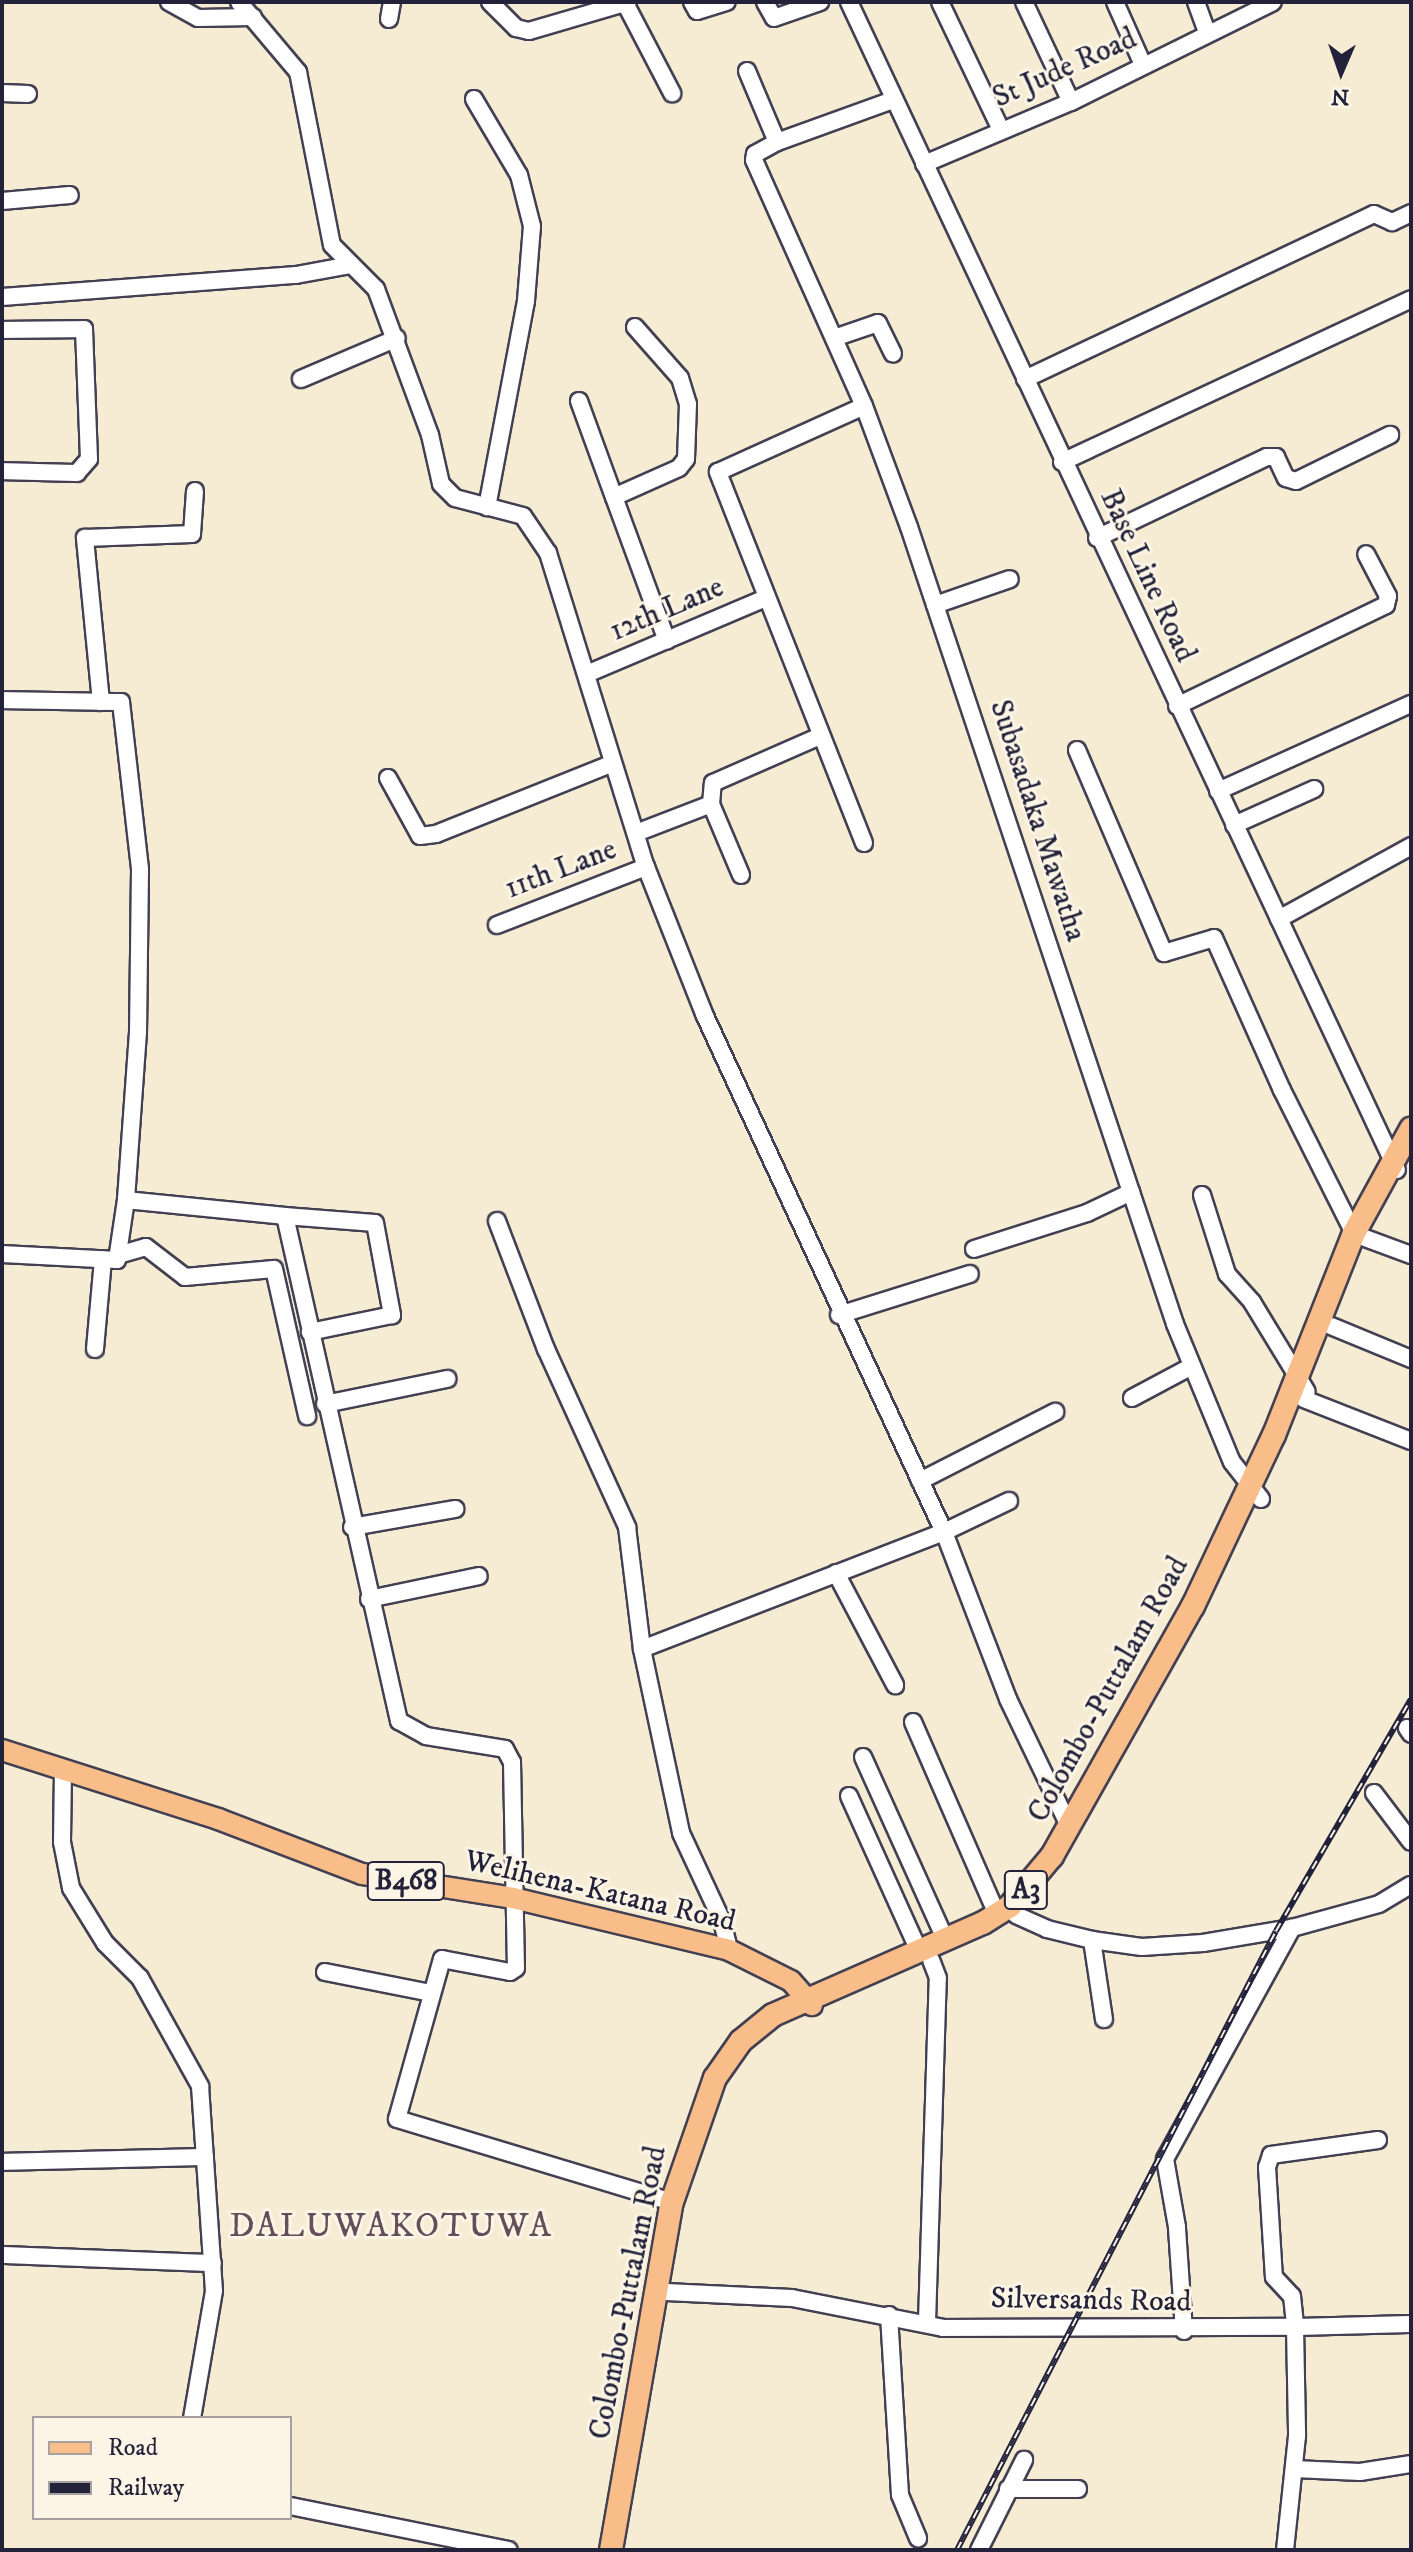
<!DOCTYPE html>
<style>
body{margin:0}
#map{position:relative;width:1413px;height:2552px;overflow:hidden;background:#f6ebd3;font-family:"IM FELL DW Pica",serif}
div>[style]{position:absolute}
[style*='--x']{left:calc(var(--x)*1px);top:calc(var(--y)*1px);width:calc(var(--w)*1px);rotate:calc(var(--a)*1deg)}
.roads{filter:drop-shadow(2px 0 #424052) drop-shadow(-2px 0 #424052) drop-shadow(0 2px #424052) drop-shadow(0 -2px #424052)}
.minor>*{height:16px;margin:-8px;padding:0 8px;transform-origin:8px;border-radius:8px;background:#fff}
.major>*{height:20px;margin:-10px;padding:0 10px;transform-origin:10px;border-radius:10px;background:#f8bd88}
.highway>*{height:22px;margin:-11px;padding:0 11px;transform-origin:11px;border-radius:11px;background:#f8bd88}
.rail>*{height:6px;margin-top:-3px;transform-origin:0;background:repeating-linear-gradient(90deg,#fcf5e5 0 9px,#22223b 0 18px);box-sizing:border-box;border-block:2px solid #22223b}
span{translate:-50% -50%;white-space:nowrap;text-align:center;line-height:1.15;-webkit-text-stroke:6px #fcf5e5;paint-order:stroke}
.shield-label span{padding:2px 6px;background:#fcf5e5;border:2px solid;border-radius:6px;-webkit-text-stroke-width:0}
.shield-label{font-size:28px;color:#22223b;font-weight:700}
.street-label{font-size:30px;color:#22223b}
.quarter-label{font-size:34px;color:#644e59;letter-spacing:2px}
.frame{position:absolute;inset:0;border:4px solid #22223b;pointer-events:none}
.legend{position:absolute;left:32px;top:2416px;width:260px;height:104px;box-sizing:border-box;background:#fcf5e5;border:2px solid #a5a1a1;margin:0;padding:10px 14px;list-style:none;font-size:24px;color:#22223b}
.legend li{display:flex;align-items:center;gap:16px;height:40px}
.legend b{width:40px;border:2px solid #a5a1a1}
.north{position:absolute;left:1301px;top:32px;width:80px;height:80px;-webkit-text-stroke:6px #fcf5e5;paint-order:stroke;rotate:182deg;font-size:22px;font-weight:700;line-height:32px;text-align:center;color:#22223b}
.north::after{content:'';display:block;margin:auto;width:28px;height:36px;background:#22223b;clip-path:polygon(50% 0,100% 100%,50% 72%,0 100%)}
</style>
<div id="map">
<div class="roads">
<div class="minor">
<i style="--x:169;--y:2;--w:33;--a:29"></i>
<i style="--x:198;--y:18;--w:55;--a:-1"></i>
<i style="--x:239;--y:2;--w:92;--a:49.9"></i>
<i style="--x:298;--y:72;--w:176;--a:78.9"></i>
<i style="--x:332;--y:245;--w:62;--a:45"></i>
<i style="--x:376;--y:289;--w:156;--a:69.7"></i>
<i style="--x:430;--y:435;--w:50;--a:77.3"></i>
<i style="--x:441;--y:484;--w:20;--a:45"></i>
<i style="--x:455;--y:498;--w:70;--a:14.8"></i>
<i style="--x:523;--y:516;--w:45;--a:56"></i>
<i style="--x:548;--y:553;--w:329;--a:72.7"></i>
<i style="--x:646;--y:867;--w:160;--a:68.4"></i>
<i style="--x:705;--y:1016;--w:569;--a:65.15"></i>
<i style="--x:944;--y:1532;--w:179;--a:69"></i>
<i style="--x:1008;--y:1699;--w:141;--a:64.3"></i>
<i style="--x:490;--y:2;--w:37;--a:45"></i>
<i style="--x:516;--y:28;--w:13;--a:13"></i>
<i style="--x:529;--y:31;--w:103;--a:-16.3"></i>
<i style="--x:692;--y:2;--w:10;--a:61"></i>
<i style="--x:697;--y:11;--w:31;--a:-17"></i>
<i style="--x:765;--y:2;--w:18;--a:61"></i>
<i style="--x:774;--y:18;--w:49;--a:-19.2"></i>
<i style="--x:849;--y:2;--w:1290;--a:64.87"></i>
<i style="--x:940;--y:2;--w:142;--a:64.5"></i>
<i style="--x:1024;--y:2;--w:110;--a:64.8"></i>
<i style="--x:1115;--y:2;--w:69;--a:66"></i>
<i style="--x:1196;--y:2;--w:33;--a:70"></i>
<i style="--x:625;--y:3;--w:102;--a:62.4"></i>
<i style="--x:389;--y:19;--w:17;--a:-80"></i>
<i style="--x:747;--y:71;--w:77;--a:67.1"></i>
<i style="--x:2;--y:93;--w:26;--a:2"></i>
<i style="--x:474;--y:99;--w:88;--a:59.4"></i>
<i style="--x:519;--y:175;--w:53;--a:75.7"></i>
<i style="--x:532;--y:226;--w:75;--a:94.6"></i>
<i style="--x:526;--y:301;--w:210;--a:100.7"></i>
<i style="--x:893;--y:100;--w:123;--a:160.1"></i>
<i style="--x:777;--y:142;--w:25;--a:151"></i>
<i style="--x:755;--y:154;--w:6;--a:99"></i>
<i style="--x:754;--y:160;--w:269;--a:65.9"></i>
<i style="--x:864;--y:406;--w:129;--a:69.6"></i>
<i style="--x:909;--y:527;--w:840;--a:71.54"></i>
<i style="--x:1175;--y:1324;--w:149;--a:67.6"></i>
<i style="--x:1232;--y:1462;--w:47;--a:51.9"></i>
<i style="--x:924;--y:164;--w:160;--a:-22.9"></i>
<i style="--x:1071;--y:102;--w:225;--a:-26.3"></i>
<i style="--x:2;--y:201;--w:68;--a:-5"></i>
<i style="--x:2;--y:297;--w:295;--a:-4.3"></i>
<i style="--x:296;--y:275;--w:56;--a:-10.3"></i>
<i style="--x:635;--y:327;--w:68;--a:48.6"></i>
<i style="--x:680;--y:378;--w:27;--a:73"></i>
<i style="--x:688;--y:404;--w:55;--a:92.1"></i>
<i style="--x:686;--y:459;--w:11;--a:128"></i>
<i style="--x:679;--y:468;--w:71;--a:156"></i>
<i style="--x:614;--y:497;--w:153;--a:69.8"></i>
<i style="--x:2;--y:330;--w:82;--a:-0.7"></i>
<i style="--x:84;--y:329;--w:130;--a:87.8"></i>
<i style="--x:89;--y:459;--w:18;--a:131"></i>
<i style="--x:77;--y:473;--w:75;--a:-178.5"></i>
<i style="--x:834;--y:338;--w:46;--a:-18.8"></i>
<i style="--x:878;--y:323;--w:34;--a:64"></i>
<i style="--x:301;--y:379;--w:104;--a:-23.1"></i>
<i style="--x:1025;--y:379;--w:386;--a:-25.3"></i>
<i style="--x:1374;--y:214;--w:20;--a:24"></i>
<i style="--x:1392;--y:222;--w:21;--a:-25"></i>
<i style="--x:579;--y:401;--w:102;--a:70"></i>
<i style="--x:1062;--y:462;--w:385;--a:-25"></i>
<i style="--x:1097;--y:538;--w:188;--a:-25.5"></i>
<i style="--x:1267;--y:457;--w:9;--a:0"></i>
<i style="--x:1276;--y:457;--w:23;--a:65"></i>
<i style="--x:1286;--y:478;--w:10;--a:17"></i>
<i style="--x:1296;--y:481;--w:105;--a:-26.1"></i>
<i style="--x:935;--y:605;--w:79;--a:-19.1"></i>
<i style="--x:589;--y:673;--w:192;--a:-23"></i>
<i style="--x:2;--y:700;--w:119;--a:1"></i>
<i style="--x:121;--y:702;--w:169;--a:83.5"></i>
<i style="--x:140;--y:870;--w:162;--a:90.7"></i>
<i style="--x:138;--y:1032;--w:168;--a:94.1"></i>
<i style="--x:126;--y:1200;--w:160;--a:5.7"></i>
<i style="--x:285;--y:1216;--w:518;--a:77.28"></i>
<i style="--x:399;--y:1721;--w:31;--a:29"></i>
<i style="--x:426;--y:1736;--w:80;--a:9.3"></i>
<i style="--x:505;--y:1749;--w:15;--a:62"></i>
<i style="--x:512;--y:1762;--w:206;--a:88.9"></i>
<i style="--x:516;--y:1968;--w:7;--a:146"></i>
<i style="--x:510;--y:1972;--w:69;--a:-169.2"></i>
<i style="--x:442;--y:1959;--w:166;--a:105.7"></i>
<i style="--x:397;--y:2119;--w:287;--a:16.8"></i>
<i style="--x:101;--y:702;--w:165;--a:-95.6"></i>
<i style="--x:85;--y:538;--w:107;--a:-2.1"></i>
<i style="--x:192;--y:534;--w:43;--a:-86"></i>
<i style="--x:1177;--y:706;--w:232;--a:-25.8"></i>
<i style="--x:1386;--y:605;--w:9;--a:-77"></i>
<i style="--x:1388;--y:596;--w:47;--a:-117.6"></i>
<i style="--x:1077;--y:750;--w:221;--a:66.8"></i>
<i style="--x:1164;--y:953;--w:52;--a:-16.7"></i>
<i style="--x:1214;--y:938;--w:167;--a:65.9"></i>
<i style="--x:1282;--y:1090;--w:160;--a:63.3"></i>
<i style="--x:388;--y:778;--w:66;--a:61.1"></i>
<i style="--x:420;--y:836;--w:16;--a:-7"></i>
<i style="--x:436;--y:834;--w:188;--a:-21.8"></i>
<i style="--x:1218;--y:791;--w:212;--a:-24.3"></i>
<i style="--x:711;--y:804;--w:77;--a:67.1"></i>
<i style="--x:1234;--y:825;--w:88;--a:-24.2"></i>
<i style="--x:636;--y:833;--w:80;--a:-21.1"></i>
<i style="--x:711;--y:804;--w:21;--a:-85"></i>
<i style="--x:713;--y:783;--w:117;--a:-23.7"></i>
<i style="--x:864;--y:843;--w:399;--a:-111.5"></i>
<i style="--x:718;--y:472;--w:160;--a:-24.3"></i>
<i style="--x:1279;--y:919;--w:151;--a:-28.9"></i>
<i style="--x:497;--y:925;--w:160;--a:-21.3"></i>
<i style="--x:1202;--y:1195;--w:83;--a:72.4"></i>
<i style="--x:1227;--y:1274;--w:38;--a:48"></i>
<i style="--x:1252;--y:1302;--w:105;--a:58.6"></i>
<i style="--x:285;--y:1216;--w:90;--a:4.4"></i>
<i style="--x:375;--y:1223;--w:94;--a:79.5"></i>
<i style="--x:392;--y:1315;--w:84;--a:168.3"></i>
<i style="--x:497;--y:1221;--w:137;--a:69.1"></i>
<i style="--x:546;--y:1349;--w:196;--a:65.5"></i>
<i style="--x:627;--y:1527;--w:123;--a:83"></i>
<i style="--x:642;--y:1649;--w:188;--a:78"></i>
<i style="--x:681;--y:1833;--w:97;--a:65"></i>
<i style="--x:722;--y:1921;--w:30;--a:76"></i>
<i style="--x:1365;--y:1238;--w:49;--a:20.3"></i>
<i style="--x:974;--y:1249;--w:119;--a:-17.7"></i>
<i style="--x:1087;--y:1213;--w:49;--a:-25.5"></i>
<i style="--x:2;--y:1254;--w:115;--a:3"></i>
<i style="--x:117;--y:1260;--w:61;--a:-81.5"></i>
<i style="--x:118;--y:1255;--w:29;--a:-16"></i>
<i style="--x:146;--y:1247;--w:49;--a:37.6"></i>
<i style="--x:185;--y:1277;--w:89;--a:-5.1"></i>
<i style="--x:274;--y:1269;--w:151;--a:77.3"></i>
<i style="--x:839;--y:1315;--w:137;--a:-17.4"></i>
<i style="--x:1331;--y:1326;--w:87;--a:22.4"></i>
<i style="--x:95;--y:1349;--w:90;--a:-84.9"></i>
<i style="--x:1132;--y:1398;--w:68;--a:-28.1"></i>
<i style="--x:1304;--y:1399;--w:115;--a:21.4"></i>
<i style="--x:325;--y:1404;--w:125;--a:-11.6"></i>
<i style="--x:920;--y:1481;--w:152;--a:-27.1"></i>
<i style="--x:352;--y:1527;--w:105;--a:-9.9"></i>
<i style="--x:836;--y:1573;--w:127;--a:62.2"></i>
<i style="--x:369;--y:1599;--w:112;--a:-11.8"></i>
<i style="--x:642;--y:1649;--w:324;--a:-21.2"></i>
<i style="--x:944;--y:1532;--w:72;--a:-25.5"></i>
<i style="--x:913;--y:1722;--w:210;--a:66.4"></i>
<i style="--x:1407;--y:1728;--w:7;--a:56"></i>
<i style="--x:863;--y:1757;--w:202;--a:65.7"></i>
<i style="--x:63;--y:1770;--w:72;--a:90.8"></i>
<i style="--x:62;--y:1842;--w:47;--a:78.9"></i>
<i style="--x:71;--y:1888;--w:65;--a:58.3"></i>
<i style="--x:105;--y:1943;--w:49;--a:45"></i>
<i style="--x:140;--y:1978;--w:124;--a:60.9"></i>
<i style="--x:200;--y:2086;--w:205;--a:86.1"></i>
<i style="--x:214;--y:2291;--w:129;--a:99.8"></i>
<i style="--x:1374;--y:1793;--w:61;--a:52.9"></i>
<i style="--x:849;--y:1796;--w:172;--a:65.7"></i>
<i style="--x:1016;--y:1915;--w:34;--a:24"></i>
<i style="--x:1047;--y:1929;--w:46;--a:13.7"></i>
<i style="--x:1092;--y:1940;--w:50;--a:8"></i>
<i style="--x:1142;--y:1947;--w:61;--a:-3.8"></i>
<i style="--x:1203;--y:1943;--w:90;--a:-9.6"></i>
<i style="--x:1292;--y:1928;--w:90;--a:-15.4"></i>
<i style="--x:1379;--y:1904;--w:37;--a:-31"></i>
<i style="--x:1092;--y:1940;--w:80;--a:81.4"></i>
<i style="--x:325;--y:1972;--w:108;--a:11.2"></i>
<i style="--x:1378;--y:2140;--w:108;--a:172"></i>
<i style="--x:1271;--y:2155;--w:13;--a:108"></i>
<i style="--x:1267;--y:2167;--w:110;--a:86.4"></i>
<i style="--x:1274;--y:2277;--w:26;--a:47"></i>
<i style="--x:1292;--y:2296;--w:31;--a:84"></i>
<i style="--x:1295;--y:2327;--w:116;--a:-1.5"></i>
<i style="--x:2;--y:2162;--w:203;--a:-1.4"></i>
<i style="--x:2;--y:2255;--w:211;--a:2.2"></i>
<i style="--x:666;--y:2292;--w:126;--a:2.7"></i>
<i style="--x:792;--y:2298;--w:154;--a:11.2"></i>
<i style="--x:943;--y:2328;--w:352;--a:-0.2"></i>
<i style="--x:1295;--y:2327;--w:109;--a:88.9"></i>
<i style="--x:1297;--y:2436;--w:115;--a:96"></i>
<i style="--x:889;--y:2315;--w:180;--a:86.5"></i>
<i style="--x:900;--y:2495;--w:47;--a:67.3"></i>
<i style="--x:927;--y:2322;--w:344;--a:-88.2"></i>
<i style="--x:938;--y:1978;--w:19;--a:-111"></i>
<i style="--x:1184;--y:2331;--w:104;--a:-93.9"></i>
<i style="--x:1177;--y:2227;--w:69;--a:-100"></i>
<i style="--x:1165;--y:2159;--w:264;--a:-61.2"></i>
<i style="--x:1294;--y:2469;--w:66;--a:2.6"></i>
<i style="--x:1360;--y:2472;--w:52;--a:-8.9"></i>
<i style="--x:1008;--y:2489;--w:70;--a:0"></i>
<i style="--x:290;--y:2506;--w:223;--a:11.4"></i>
<i style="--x:979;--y:2550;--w:101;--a:-63.4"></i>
</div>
<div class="major">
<i style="--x:2;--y:1750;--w:227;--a:17.7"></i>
<i style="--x:218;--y:1819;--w:154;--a:20.9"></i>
<i style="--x:362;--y:1874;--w:153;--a:9"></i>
<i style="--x:513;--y:1898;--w:222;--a:13.5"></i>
<i style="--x:729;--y:1950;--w:69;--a:26.6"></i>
<i style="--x:791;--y:1981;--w:32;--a:49"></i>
</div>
<div class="highway">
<i style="--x:611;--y:2550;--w:353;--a:-80.1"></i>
<i style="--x:672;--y:2202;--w:131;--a:-70.9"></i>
<i style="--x:715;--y:2078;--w:45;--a:-54.9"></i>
<i style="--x:741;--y:2041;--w:41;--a:-39.1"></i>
<i style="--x:773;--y:2015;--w:229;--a:-23.7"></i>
<i style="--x:983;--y:1923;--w:32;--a:-32"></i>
<i style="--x:1010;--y:1906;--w:65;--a:-50"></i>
<i style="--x:1052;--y:1856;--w:287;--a:-60.6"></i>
<i style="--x:1193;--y:1606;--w:189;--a:-64.7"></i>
<i style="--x:1274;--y:1435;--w:217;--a:-68.4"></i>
<i style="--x:1354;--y:1233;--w:119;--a:-61.3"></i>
</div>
</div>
<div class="rail">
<i style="--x:957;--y:2550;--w:696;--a:-62.74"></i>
<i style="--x:1276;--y:1931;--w:268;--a:-59.8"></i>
</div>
<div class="shield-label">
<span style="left:406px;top:1881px">B468</span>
<span style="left:1026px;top:1890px">A3</span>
</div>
<div class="street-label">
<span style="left:1065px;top:69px;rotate:-24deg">St Jude Road</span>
<span style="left:1147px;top:576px;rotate:65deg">Base Line Road</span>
<span style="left:667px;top:610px;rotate:-23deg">12th Lane</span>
<span style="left:1037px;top:821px;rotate:72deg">Subasadaka Mawatha</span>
<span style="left:561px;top:870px;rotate:-21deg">11th Lane</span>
<span style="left:1109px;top:1690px;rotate:-61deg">Colombo-Puttalam Road</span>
<span style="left:600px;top:1892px;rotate:13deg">Welihena-Katana Road</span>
<span style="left:629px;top:2293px;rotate:-79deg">Colombo-Puttalam Road</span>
<span style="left:1091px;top:2301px;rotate:1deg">Silversands Road</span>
</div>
<div class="quarter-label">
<span style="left:391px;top:2227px">DALUWAKOTUWA</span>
</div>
<div class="frame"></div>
<ul class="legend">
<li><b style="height:10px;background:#f8bd88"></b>Road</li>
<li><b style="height:10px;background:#22223b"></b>Railway</li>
</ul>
<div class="north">N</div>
</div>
